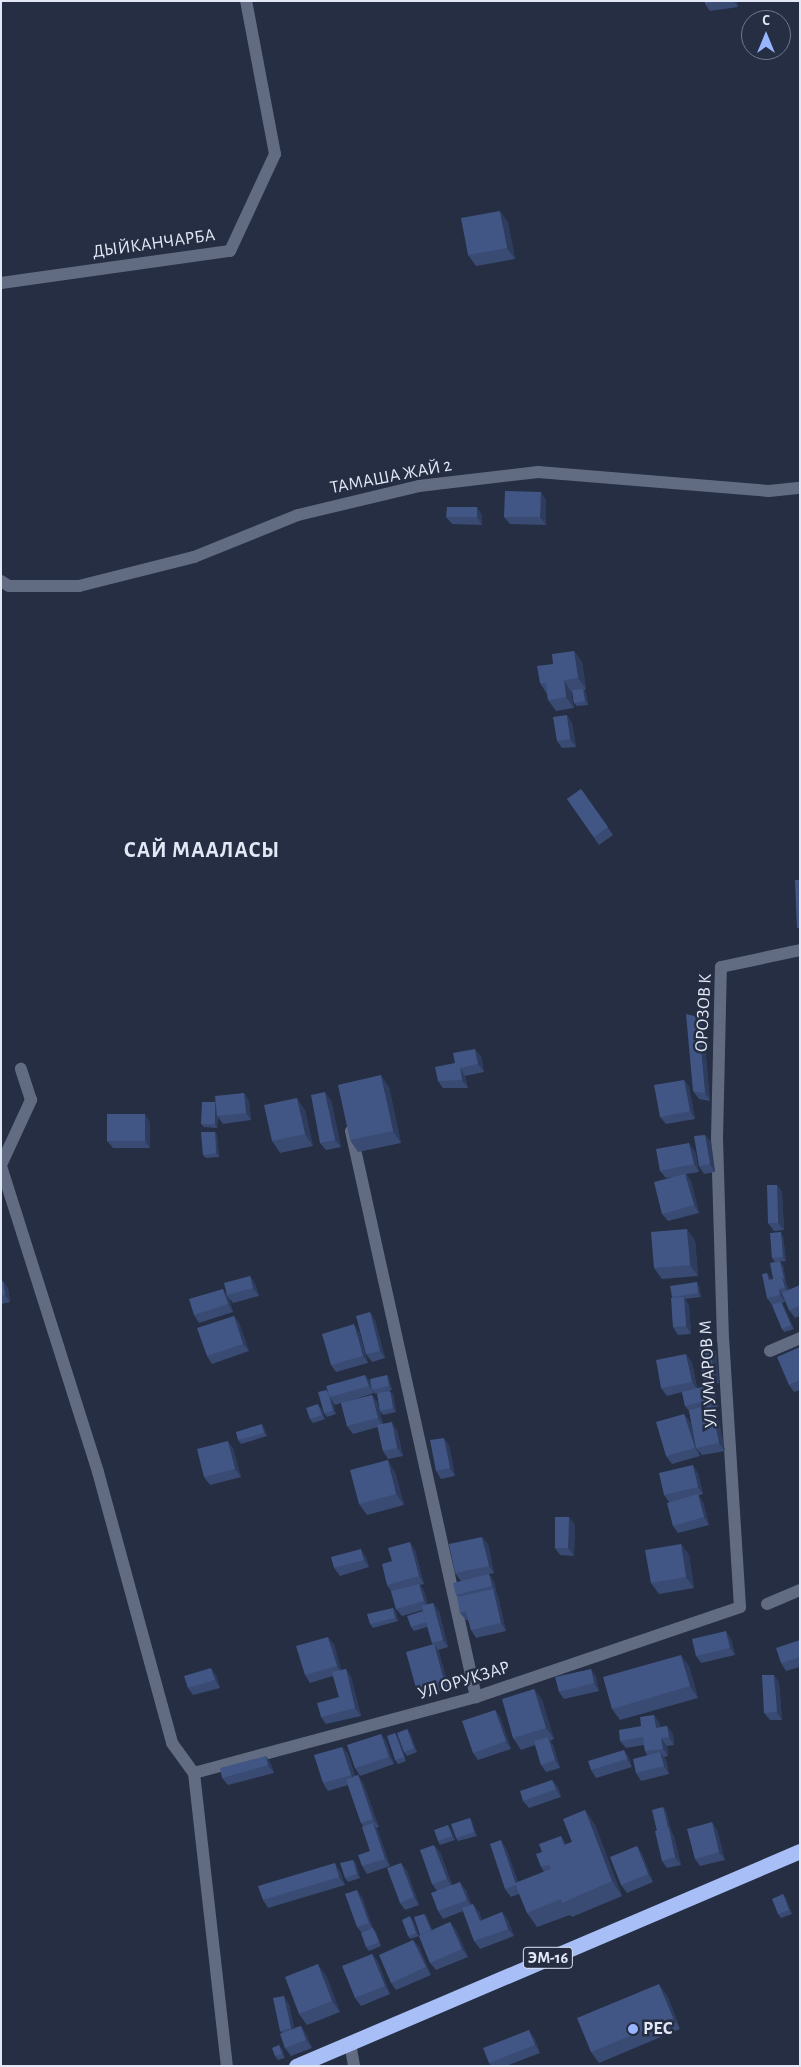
<!DOCTYPE html>
<meta charset="utf-8">
<style>
body{margin:0}
#map{position:relative;width:801px;height:2067px;overflow:hidden;background:#252e42;font-family:"Alegreya Sans",sans-serif}
div>[style]{position:absolute}
[style*='--x']{left:calc(var(--x)*1px);top:calc(var(--y)*1px);width:calc(var(--w)*1px);rotate:calc(var(--a)*1deg)}
.street>*{height:12px;margin:-6px;padding:0 6px;transform-origin:6px;border-radius:6px;background:#616c82}
.highway>*{height:15px;margin:-7.5px;padding:0 7.5px;transform-origin:7.5px;border-radius:7.5px;background:#a7bff6}
.wall>*{inset:0;background:#394a73}
.shaded-wall>*{inset:0;background:#2e3c5e}
.building>*{inset:0;background:#425686}
.dots>*{width:14px;height:14px;translate:-50% -50%;box-sizing:border-box;border:2px solid #252e42;border-radius:50%}
span{translate:-50% -50%;white-space:nowrap;text-align:center;line-height:1.15;-webkit-text-stroke:5px #252e42;paint-order:stroke}
.shield-label span{padding:1px 4px;background:#252e42;border:1px solid;border-radius:4px;-webkit-text-stroke-width:0}
.shield-label{font-size:16px;color:#e2e8f6;font-weight:700}
.street-label{font-size:18px;color:#e2e8f6}
.poi-label{font-size:18px;color:#e2e8f6;font-weight:700}
.left{translate:0 -50%;text-align:left}
.district-label{font-size:22px;color:#e2e8f6;font-weight:700;letter-spacing:1px}
.frame{position:absolute;inset:0;border:2px solid #e2e8f6;pointer-events:none}
.north{position:absolute;left:741px;top:10px;width:50px;height:50px;box-sizing:border-box;background:#252e42;border:1px solid #71788a;border-radius:50%;rotate:0deg;font-size:14px;font-weight:700;line-height:20px;text-align:center;color:#e2e8f6}
.north::after{content:'';display:block;margin:auto;width:18px;height:22px;background:#97b6fd;clip-path:polygon(50% 0,100% 100%,50% 72%,0 100%)}
</style>
<div id="map">
<div class="street">
<i style="--x:1;--y:283;--w:231;--a:-8"></i>
<i style="--x:230;--y:251;--w:107;--a:-65.1"></i>
<i style="--x:275;--y:154;--w:156;--a:-100.7"></i>
<i style="--x:1;--y:581;--w:9;--a:32"></i>
<i style="--x:9;--y:586;--w:70;--a:0"></i>
<i style="--x:79;--y:586;--w:119;--a:-14.2"></i>
<i style="--x:194;--y:557;--w:112;--a:-22"></i>
<i style="--x:298;--y:515;--w:124;--a:-13.5"></i>
<i style="--x:419;--y:486;--w:120;--a:-6.7"></i>
<i style="--x:538;--y:472;--w:232;--a:4.7"></i>
<i style="--x:769;--y:491;--w:31;--a:-6"></i>
<i style="--x:351;--y:1131;--w:580;--a:77.55"></i>
<i style="--x:1;--y:1165;--w:72;--a:-65.2"></i>
<i style="--x:31;--y:1100;--w:33;--a:-108"></i>
<i style="--x:1;--y:1166;--w:321;--a:72.4"></i>
<i style="--x:98;--y:1472;--w:281;--a:74.7"></i>
<i style="--x:172;--y:1743;--w:37;--a:54"></i>
<i style="--x:194;--y:1773;--w:295;--a:83.6"></i>
<i style="--x:770;--y:1351;--w:33;--a:-23"></i>
<i style="--x:767;--y:1604;--w:36;--a:-23"></i>
<i style="--x:194;--y:1773;--w:292;--a:-15.1"></i>
<i style="--x:476;--y:1697;--w:279;--a:-18.8"></i>
<i style="--x:740;--y:1607;--w:268;--a:-93.6"></i>
<i style="--x:723;--y:1340;--w:201;--a:-91.7"></i>
<i style="--x:717;--y:1139;--w:172;--a:-88.7"></i>
<i style="--x:721;--y:967;--w:81;--a:-12.1"></i>
<i style="--x:350;--y:2043;--w:23;--a:80"></i>
</div>
<div class="highway">
<i style="--x:296;--y:2066;--w:548;--a:-23.1"></i>
</div>
<div class="wall">
<i style="clip-path:polygon(705px 1px,737px 1px,738px 7px,710px 11px,705px 4px)"></i>
<i style="clip-path:polygon(508px 222px,515px 259px,476px 266px,468px 255px)"></i>
<i style="clip-path:polygon(546px 500px,546px 525px,510px 524px,504px 517px)"></i>
<i style="clip-path:polygon(482px 515px,482px 525px,452px 524px,446px 517px)"></i>
<i style="clip-path:polygon(574px 651px,582px 662px,586px 689px,584px 690px,586px 693px,588px 705px,577px 706px,574px 703px,572px 691px,571px 692px,574px 708px,556px 711px,548px 700px,547px 694px,540px 683px,553px 664px)"></i>
<i style="clip-path:polygon(572px 723px,576px 747px,562px 748px,557px 741px)"></i>
<i style="clip-path:polygon(581px 789px,613px 835px,599px 845px,567px 799px)"></i>
<i style="clip-path:polygon(698px 1017px,703px 1024px,710px 1101px,699px 1099px,693px 1091px)"></i>
<i style="clip-path:polygon(481px 1056px,484px 1072px,465px 1076px,468px 1088px,443px 1088px,438px 1081px)"></i>
<i style="clip-path:polygon(684px 1080px,689px 1087px,695px 1119px,666px 1124px,660px 1117px)"></i>
<i style="clip-path:polygon(389px 1087px,401px 1143px,358px 1152px,350px 1140px)"></i>
<i style="clip-path:polygon(244px 1093px,249px 1101px,251px 1120px,223px 1124px,218px 1117px,217px 1128px,204px 1127px,201px 1124px,215px 1102px)"></i>
<i style="clip-path:polygon(331px 1100px,341px 1147px,326px 1150px,320px 1143px)"></i>
<i style="clip-path:polygon(305px 1110px,313px 1146px,280px 1153px,272px 1141px)"></i>
<i style="clip-path:polygon(150px 1122px,150px 1148px,113px 1148px,107px 1141px)"></i>
<i style="clip-path:polygon(215px 1132px,217px 1135px,219px 1157px,206px 1158px,203px 1155px)"></i>
<i style="clip-path:polygon(705px 1135px,711px 1142px,715px 1172px,704px 1174px,699px 1166px)"></i>
<i style="clip-path:polygon(695px 1151px,699px 1172px,686px 1174px,691px 1181px,699px 1213px,668px 1221px,662px 1214px,675px 1177px,666px 1178px,660px 1171px)"></i>
<i style="clip-path:polygon(777px 1185px,782px 1192px,784px 1230px,774px 1231px,768px 1223px)"></i>
<i style="clip-path:polygon(783px 1236px,786px 1261px,775px 1262px,772px 1258px)"></i>
<i style="clip-path:polygon(695px 1240px,698px 1276px,662px 1279px,654px 1268px)"></i>
<i style="clip-path:polygon(783px 1265px,786px 1283px,789px 1290px,800px 1285px,800px 1316px,795px 1318px,789px 1310px,784px 1298px,785px 1302px,782px 1303px,794px 1329px,784px 1332px,782px 1329px,772px 1305px,767px 1298px,771px 1280px,773px 1279px)"></i>
<i style="clip-path:polygon(250px 1276px,255px 1284px,259px 1296px,233px 1303px,229px 1298px,233px 1312px,199px 1323px,194px 1315px,227px 1294px)"></i>
<i style="clip-path:polygon(1px 1281px,8px 1288px,10px 1302px,1px 1304px)"></i>
<i style="clip-path:polygon(699px 1286px,701px 1297px,685px 1299px,689px 1305px,691px 1334px,678px 1335px,673px 1327px,672px 1298px,672px 1297px)"></i>
<i style="clip-path:polygon(370px 1312px,375px 1320px,385px 1358px,372px 1362px,366px 1354px)"></i>
<i style="clip-path:polygon(234px 1316px,239px 1323px,249px 1351px,212px 1364px,207px 1356px)"></i>
<i style="clip-path:polygon(359px 1332px,368px 1363px,336px 1372px,331px 1365px)"></i>
<i style="clip-path:polygon(710px 1345px,716px 1352px,719px 1383px,707px 1385px,702px 1377px)"></i>
<i style="clip-path:polygon(800px 1347px,800px 1390px,794px 1392px,789px 1385px)"></i>
<i style="clip-path:polygon(692px 1362px,697px 1388px,715px 1393px,718px 1407px,714px 1408px,717px 1413px,725px 1451px,702px 1455px,698px 1450px,700px 1456px,672px 1464px,666px 1456px,684px 1414px,690px 1422px,694px 1436px,689px 1411px,685px 1406px,682px 1392px,667px 1396px,661px 1388px)"></i>
<i style="clip-path:polygon(387px 1375px,389px 1379px,392px 1390px,388px 1391px,393px 1394px,396px 1412px,383px 1415px,380px 1411px,377px 1393px,375px 1394px,374px 1392px,374px 1393px,350px 1401px,372px 1395px,377px 1402px,383px 1424px,397px 1430px,403px 1456px,388px 1459px,383px 1451px,378px 1427px,353px 1434px,347px 1426px,341px 1403px,335px 1405px,332px 1400px,336px 1414px,327px 1417px,324px 1413px,328px 1391px,371px 1383px)"></i>
<i style="clip-path:polygon(321px 1408px,325px 1419px,313px 1423px,310px 1419px)"></i>
<i style="clip-path:polygon(264px 1428px,267px 1436px,241px 1444px,238px 1440px)"></i>
<i style="clip-path:polygon(449px 1445px,455px 1476px,441px 1479px,436px 1471px)"></i>
<i style="clip-path:polygon(233px 1448px,241px 1477px,210px 1485px,204px 1477px)"></i>
<i style="clip-path:polygon(395px 1472px,404px 1505px,367px 1515px,359px 1504px)"></i>
<i style="clip-path:polygon(698px 1473px,703px 1494px,698px 1496px,703px 1502px,709px 1525px,678px 1533px,673px 1526px,669px 1502px,664px 1495px)"></i>
<i style="clip-path:polygon(569px 1517px,575px 1525px,574px 1556px,560px 1555px,555px 1548px)"></i>
<i style="clip-path:polygon(488px 1544px,494px 1573px,489px 1574px,494px 1582px,497px 1594px,496px 1594px,498px 1596px,506px 1631px,476px 1638px,471px 1630px,468px 1620px,466px 1620px,460px 1613px,458px 1597px,456px 1595px,461px 1581px,455px 1573px)"></i>
<i style="clip-path:polygon(681px 1544px,689px 1555px,694px 1588px,659px 1594px,651px 1583px)"></i>
<i style="clip-path:polygon(415px 1550px,424px 1584px,420px 1585px,424px 1591px,428px 1605px,433px 1603px,439px 1611px,448px 1647px,438px 1650px,439px 1652px,449px 1689px,421px 1696px,416px 1688px,433px 1645px,432px 1643px,427px 1627px,414px 1631px,411px 1627px,423px 1610px,402px 1616px,396px 1609px,391px 1591px,387px 1585px,392px 1561px)"></i>
<i style="clip-path:polygon(366px 1557px,369px 1567px,340px 1576px,334px 1568px)"></i>
<i style="clip-path:polygon(393px 1608px,396px 1612px,398px 1621px,373px 1628px,370px 1624px)"></i>
<i style="clip-path:polygon(731px 1639px,735px 1655px,701px 1663px,696px 1656px)"></i>
<i style="clip-path:polygon(800px 1640px,800px 1667px,786px 1671px,781px 1663px)"></i>
<i style="clip-path:polygon(334px 1644px,341px 1670px,346px 1669px,351px 1677px,361px 1716px,326px 1724px,321px 1717px,339px 1697px,333px 1676px,310px 1683px,305px 1675px)"></i>
<i style="clip-path:polygon(689px 1666px,698px 1698px,620px 1720px,612px 1709px)"></i>
<i style="clip-path:polygon(591px 1669px,596px 1677px,599px 1691px,564px 1699px,559px 1692px)"></i>
<i style="clip-path:polygon(216px 1675px,220px 1688px,193px 1695px,188px 1688px)"></i>
<i style="clip-path:polygon(779px 1682px,782px 1720px,770px 1720px,764px 1713px)"></i>
<i style="clip-path:polygon(534px 1689px,542px 1700px,554px 1739px,550px 1741px,553px 1745px,560px 1768px,546px 1772px,541px 1765px,535px 1745px,521px 1750px,513px 1738px)"></i>
<i style="clip-path:polygon(495px 1710px,500px 1717px,511px 1749px,478px 1760px,473px 1753px)"></i>
<i style="clip-path:polygon(659px 1722px,660px 1727px,667px 1726px,673px 1734px,674px 1745px,667px 1746px,668px 1756px,664px 1757px,666px 1760px,669px 1774px,641px 1781px,636px 1773px,647px 1755px,645px 1751px,644px 1745px,626px 1748px,620px 1741px)"></i>
<i style="clip-path:polygon(407px 1729px,410px 1733px,417px 1752px,407px 1756px,404px 1752px)"></i>
<i style="clip-path:polygon(395px 1733px,398px 1737px,406px 1761px,398px 1764px,395px 1760px)"></i>
<i style="clip-path:polygon(381px 1734px,386px 1741px,394px 1764px,360px 1776px,355px 1768px)"></i>
<i style="clip-path:polygon(342px 1747px,348px 1754px,355px 1776px,358px 1775px,363px 1783px,379px 1827px,376px 1828px,378px 1831px,390px 1866px,367px 1874px,362px 1866px,370px 1851px,363px 1826px,361px 1823px,348px 1785px,328px 1791px,323px 1783px)"></i>
<i style="clip-path:polygon(624px 1750px,629px 1758px,632px 1767px,596px 1778px,591px 1770px)"></i>
<i style="clip-path:polygon(266px 1756px,271px 1764px,274px 1773px,228px 1785px,222px 1778px)"></i>
<i style="clip-path:polygon(552px 1780px,558px 1787px,561px 1797px,529px 1808px,523px 1801px)"></i>
<i style="clip-path:polygon(663px 1807px,666px 1811px,671px 1831px,674px 1836px,681px 1865px,667px 1868px,662px 1861px,657px 1831px)"></i>
<i style="clip-path:polygon(585px 1810px,595px 1825px,622px 1896px,572px 1917px,570px 1915px,537px 1927px,527px 1913px,519px 1894px,511px 1897px,505px 1889px,506px 1848px,518px 1882px,544px 1872px,541px 1867px,542px 1852px,561px 1836px,566px 1844px,572px 1842px)"></i>
<i style="clip-path:polygon(470px 1818px,472px 1822px,477px 1836px,458px 1841px,456px 1838px)"></i>
<i style="clip-path:polygon(712px 1822px,717px 1830px,725px 1860px,700px 1866px,695px 1859px)"></i>
<i style="clip-path:polygon(451px 1829px,455px 1840px,440px 1845px,438px 1841px)"></i>
<i style="clip-path:polygon(637px 1846px,642px 1854px,653px 1882px,627px 1893px,621px 1885px)"></i>
<i style="clip-path:polygon(440px 1852px,452px 1885px,466px 1890px,471px 1905px,479px 1912px,482px 1920px,502px 1912px,508px 1920px,514px 1936px,480px 1949px,474px 1941px,463px 1911px,443px 1919px,438px 1911px,437px 1891px,432px 1884px)"></i>
<i style="clip-path:polygon(353px 1860px,356px 1863px,360px 1878px,348px 1882px,345px 1878px)"></i>
<i style="clip-path:polygon(401px 1863px,407px 1871px,419px 1905px,405px 1910px,400px 1903px)"></i>
<i style="clip-path:polygon(340px 1871px,345px 1885px,268px 1908px,263px 1900px)"></i>
<i style="clip-path:polygon(783px 1894px,786px 1898px,792px 1914px,781px 1918px,778px 1914px)"></i>
<i style="clip-path:polygon(362px 1897px,373px 1929px,376px 1932px,381px 1946px,369px 1951px,366px 1947px,362px 1933px,357px 1927px)"></i>
<i style="clip-path:polygon(424px 1914px,427px 1917px,432px 1930px,450px 1922px,456px 1930px,468px 1957px,436px 1970px,430px 1963px,419px 1936px,410px 1939px,408px 1936px,413px 1920px,419px 1936px,420px 1935px)"></i>
<i style="clip-path:polygon(413px 1940px,419px 1947px,431px 1975px,396px 1990px,391px 1983px)"></i>
<i style="clip-path:polygon(372px 1954px,378px 1962px,390px 1994px,361px 2006px,355px 1998px)"></i>
<i style="clip-path:polygon(326px 1975px,340px 2012px,307px 2025px,299px 2014px)"></i>
<i style="clip-path:polygon(667px 1995px,680px 2029px,599px 2063px,591px 2052px)"></i>
<i style="clip-path:polygon(289px 2004px,294px 2028px,301px 2026px,306px 2034px,312px 2048px,291px 2056px,285px 2048px,282px 2033px,280px 2031px)"></i>
<i style="clip-path:polygon(534px 2037px,540px 2053px,506px 2066px,491px 2066px,489px 2063px)"></i>
<i style="clip-path:polygon(279px 2045px,282px 2049px,285px 2058px,278px 2060px,275px 2056px)"></i>
</div>
<div class="shaded-wall">
<i style="clip-path:polygon(734px 1px,737px 1px,738px 7px)"></i>
<i style="clip-path:polygon(500px 211px,508px 222px,515px 259px,507px 248px)"></i>
<i style="clip-path:polygon(541px 492px,546px 500px,546px 525px,540px 517px)"></i>
<i style="clip-path:polygon(477px 507px,482px 515px,482px 525px,477px 517px)"></i>
<i style="clip-path:polygon(574px 651px,582px 662px,586px 689px,578px 678px)"></i>
<i style="clip-path:polygon(564px 680px,571px 692px,574px 708px,566px 697px)"></i>
<i style="clip-path:polygon(583px 689px,586px 693px,588px 705px,585px 701px)"></i>
<i style="clip-path:polygon(567px 715px,572px 723px,576px 747px,570px 739px)"></i>
<i style="clip-path:polygon(698px 1017px,703px 1024px,710px 1101px,705px 1093px)"></i>
<i style="clip-path:polygon(475px 1049px,481px 1056px,484px 1072px,478px 1064px)"></i>
<i style="clip-path:polygon(460px 1068px,465px 1076px,468px 1088px,462px 1080px)"></i>
<i style="clip-path:polygon(381px 1075px,389px 1087px,401px 1143px,393px 1131px)"></i>
<i style="clip-path:polygon(684px 1080px,689px 1087px,695px 1119px,690px 1111px)"></i>
<i style="clip-path:polygon(325px 1092px,331px 1100px,341px 1147px,335px 1140px)"></i>
<i style="clip-path:polygon(244px 1093px,249px 1101px,251px 1120px,246px 1113px)"></i>
<i style="clip-path:polygon(297px 1098px,305px 1110px,313px 1146px,305px 1134px)"></i>
<i style="clip-path:polygon(215px 1102px,218px 1106px,217px 1128px,215px 1124px)"></i>
<i style="clip-path:polygon(145px 1114px,150px 1122px,150px 1148px,145px 1141px)"></i>
<i style="clip-path:polygon(215px 1132px,217px 1135px,219px 1157px,216px 1153px)"></i>
<i style="clip-path:polygon(705px 1135px,711px 1142px,715px 1172px,710px 1164px)"></i>
<i style="clip-path:polygon(689px 1143px,695px 1151px,699px 1172px,694px 1164px)"></i>
<i style="clip-path:polygon(685px 1174px,691px 1181px,699px 1213px,694px 1205px)"></i>
<i style="clip-path:polygon(777px 1185px,782px 1192px,784px 1230px,778px 1223px)"></i>
<i style="clip-path:polygon(687px 1229px,695px 1240px,698px 1276px,690px 1265px)"></i>
<i style="clip-path:polygon(781px 1232px,783px 1236px,786px 1261px,783px 1257px)"></i>
<i style="clip-path:polygon(780px 1261px,783px 1265px,786px 1283px,784px 1279px)"></i>
<i style="clip-path:polygon(767px 1273px,772px 1280px,769px 1280px)"></i>
<i style="clip-path:polygon(250px 1276px,255px 1284px,259px 1296px,253px 1288px)"></i>
<i style="clip-path:polygon(782px 1277px,787px 1285px,790px 1295px,785px 1288px)"></i>
<i style="clip-path:polygon(3px 1281px,8px 1288px,10px 1302px,5px 1295px)"></i>
<i style="clip-path:polygon(697px 1282px,699px 1286px,701px 1297px,698px 1293px)"></i>
<i style="clip-path:polygon(223px 1289px,229px 1298px,233px 1312px,228px 1304px)"></i>
<i style="clip-path:polygon(779px 1289px,784px 1297px,785px 1302px,780px 1295px)"></i>
<i style="clip-path:polygon(684px 1297px,689px 1305px,691px 1334px,686px 1326px)"></i>
<i style="clip-path:polygon(781px 1302px,784px 1306px,794px 1329px,791px 1325px)"></i>
<i style="clip-path:polygon(370px 1312px,375px 1320px,385px 1358px,380px 1351px)"></i>
<i style="clip-path:polygon(234px 1316px,239px 1323px,249px 1351px,243px 1344px)"></i>
<i style="clip-path:polygon(354px 1324px,359px 1332px,368px 1363px,363px 1356px)"></i>
<i style="clip-path:polygon(710px 1345px,716px 1352px,719px 1383px,714px 1376px)"></i>
<i style="clip-path:polygon(686px 1354px,692px 1362px,697px 1389px,692px 1382px)"></i>
<i style="clip-path:polygon(365px 1375px,371px 1382px,374px 1393px,369px 1386px)"></i>
<i style="clip-path:polygon(387px 1375px,389px 1379px,392px 1390px,389px 1386px)"></i>
<i style="clip-path:polygon(710px 1385px,715px 1393px,718px 1407px,713px 1399px)"></i>
<i style="clip-path:polygon(390px 1391px,393px 1394px,396px 1412px,393px 1408px)"></i>
<i style="clip-path:polygon(372px 1395px,377px 1402px,383px 1426px,378px 1418px)"></i>
<i style="clip-path:polygon(330px 1397px,332px 1400px,336px 1414px,333px 1411px)"></i>
<i style="clip-path:polygon(318px 1404px,321px 1408px,325px 1419px,322px 1415px)"></i>
<i style="clip-path:polygon(711px 1405px,717px 1413px,725px 1451px,719px 1443px)"></i>
<i style="clip-path:polygon(684px 1414px,690px 1422px,697px 1447px,696px 1448px,698px 1450px,700px 1456px,695px 1448px)"></i>
<i style="clip-path:polygon(392px 1422px,397px 1430px,403px 1456px,397px 1448px)"></i>
<i style="clip-path:polygon(262px 1424px,264px 1428px,267px 1436px,264px 1433px)"></i>
<i style="clip-path:polygon(444px 1438px,449px 1445px,455px 1476px,450px 1468px)"></i>
<i style="clip-path:polygon(228px 1441px,233px 1448px,241px 1477px,235px 1469px)"></i>
<i style="clip-path:polygon(388px 1460px,395px 1472px,404px 1505px,396px 1494px)"></i>
<i style="clip-path:polygon(693px 1465px,698px 1473px,703px 1494px,698px 1487px)"></i>
<i style="clip-path:polygon(698px 1494px,703px 1502px,709px 1525px,704px 1517px)"></i>
<i style="clip-path:polygon(569px 1517px,575px 1525px,574px 1556px,568px 1548px)"></i>
<i style="clip-path:polygon(482px 1537px,488px 1544px,494px 1573px,489px 1566px)"></i>
<i style="clip-path:polygon(410px 1542px,415px 1550px,424px 1584px,419px 1576px)"></i>
<i style="clip-path:polygon(681px 1544px,689px 1555px,694px 1588px,686px 1577px)"></i>
<i style="clip-path:polygon(361px 1549px,366px 1557px,369px 1567px,364px 1560px)"></i>
<i style="clip-path:polygon(489px 1574px,494px 1582px,497px 1594px,492px 1586px)"></i>
<i style="clip-path:polygon(419px 1584px,424px 1591px,429px 1609px,424px 1601px)"></i>
<i style="clip-path:polygon(493px 1589px,498px 1596px,506px 1631px,501px 1623px)"></i>
<i style="clip-path:polygon(433px 1603px,439px 1611px,448px 1647px,443px 1640px)"></i>
<i style="clip-path:polygon(393px 1608px,396px 1612px,398px 1621px,395px 1618px)"></i>
<i style="clip-path:polygon(726px 1631px,731px 1639px,735px 1655px,730px 1648px)"></i>
<i style="clip-path:polygon(328px 1637px,334px 1644px,342px 1674px,337px 1666px)"></i>
<i style="clip-path:polygon(434px 1644px,439px 1652px,449px 1689px,444px 1681px)"></i>
<i style="clip-path:polygon(681px 1655px,689px 1666px,698px 1698px,690px 1686px)"></i>
<i style="clip-path:polygon(211px 1668px,216px 1675px,220px 1688px,215px 1680px)"></i>
<i style="clip-path:polygon(346px 1669px,351px 1677px,361px 1716px,355px 1708px)"></i>
<i style="clip-path:polygon(591px 1669px,596px 1677px,599px 1691px,594px 1683px)"></i>
<i style="clip-path:polygon(774px 1675px,779px 1682px,782px 1720px,777px 1712px)"></i>
<i style="clip-path:polygon(534px 1689px,542px 1700px,554px 1739px,546px 1728px)"></i>
<i style="clip-path:polygon(495px 1710px,500px 1717px,511px 1749px,506px 1741px)"></i>
<i style="clip-path:polygon(654px 1715px,659px 1722px,661px 1736px,656px 1728px)"></i>
<i style="clip-path:polygon(667px 1726px,673px 1734px,674px 1745px,669px 1737px)"></i>
<i style="clip-path:polygon(407px 1729px,410px 1733px,417px 1752px,414px 1748px)"></i>
<i style="clip-path:polygon(395px 1733px,398px 1737px,406px 1761px,404px 1757px)"></i>
<i style="clip-path:polygon(381px 1734px,386px 1741px,394px 1764px,389px 1757px)"></i>
<i style="clip-path:polygon(548px 1737px,553px 1745px,560px 1768px,555px 1760px)"></i>
<i style="clip-path:polygon(661px 1738px,667px 1746px,668px 1756px,663px 1749px)"></i>
<i style="clip-path:polygon(342px 1747px,348px 1754px,356px 1782px,351px 1775px)"></i>
<i style="clip-path:polygon(624px 1750px,629px 1758px,632px 1767px,627px 1759px)"></i>
<i style="clip-path:polygon(660px 1752px,666px 1760px,669px 1774px,664px 1766px)"></i>
<i style="clip-path:polygon(266px 1756px,271px 1764px,274px 1773px,268px 1765px)"></i>
<i style="clip-path:polygon(358px 1775px,363px 1783px,379px 1827px,373px 1819px)"></i>
<i style="clip-path:polygon(552px 1780px,558px 1787px,561px 1797px,556px 1789px)"></i>
<i style="clip-path:polygon(663px 1807px,666px 1811px,671px 1831px,674px 1836px,681px 1865px,675px 1857px)"></i>
<i style="clip-path:polygon(585px 1810px,595px 1825px,622px 1896px,612px 1881px)"></i>
<i style="clip-path:polygon(470px 1818px,472px 1822px,477px 1836px,474px 1832px)"></i>
<i style="clip-path:polygon(712px 1822px,717px 1830px,725px 1860px,719px 1852px)"></i>
<i style="clip-path:polygon(373px 1823px,378px 1831px,390px 1866px,385px 1859px)"></i>
<i style="clip-path:polygon(448px 1825px,451px 1829px,455px 1840px,452px 1836px)"></i>
<i style="clip-path:polygon(561px 1836px,571px 1851px,564px 1845px)"></i>
<i style="clip-path:polygon(501px 1840px,506px 1848px,522px 1893px,516px 1885px)"></i>
<i style="clip-path:polygon(434px 1845px,440px 1852px,452px 1887px,447px 1879px)"></i>
<i style="clip-path:polygon(637px 1846px,642px 1854px,653px 1882px,648px 1874px)"></i>
<i style="clip-path:polygon(353px 1860px,356px 1863px,360px 1878px,357px 1874px)"></i>
<i style="clip-path:polygon(335px 1863px,340px 1871px,345px 1885px,339px 1877px)"></i>
<i style="clip-path:polygon(401px 1863px,407px 1871px,419px 1905px,414px 1897px)"></i>
<i style="clip-path:polygon(460px 1882px,466px 1890px,473px 1908px,467px 1900px)"></i>
<i style="clip-path:polygon(357px 1890px,362px 1897px,373px 1929px,376px 1932px,381px 1946px,379px 1942px,374px 1930px,369px 1923px)"></i>
<i style="clip-path:polygon(783px 1894px,786px 1898px,792px 1914px,789px 1910px)"></i>
<i style="clip-path:polygon(473px 1904px,479px 1912px,485px 1929px,480px 1921px)"></i>
<i style="clip-path:polygon(502px 1912px,508px 1920px,514px 1936px,508px 1929px)"></i>
<i style="clip-path:polygon(424px 1914px,427px 1917px,434px 1935px,431px 1931px)"></i>
<i style="clip-path:polygon(410px 1916px,413px 1920px,419px 1936px,416px 1933px)"></i>
<i style="clip-path:polygon(450px 1922px,456px 1930px,468px 1957px,462px 1949px)"></i>
<i style="clip-path:polygon(413px 1940px,419px 1947px,431px 1975px,426px 1967px)"></i>
<i style="clip-path:polygon(372px 1954px,378px 1962px,390px 1994px,385px 1986px)"></i>
<i style="clip-path:polygon(318px 1964px,326px 1975px,340px 2012px,332px 2001px)"></i>
<i style="clip-path:polygon(659px 1984px,667px 1995px,680px 2029px,673px 2018px)"></i>
<i style="clip-path:polygon(284px 1996px,289px 2004px,296px 2036px,291px 2028px)"></i>
<i style="clip-path:polygon(301px 2026px,306px 2034px,312px 2048px,306px 2040px)"></i>
<i style="clip-path:polygon(529px 2030px,534px 2037px,540px 2053px,535px 2045px)"></i>
<i style="clip-path:polygon(279px 2045px,282px 2049px,285px 2058px,282px 2054px)"></i>
</div>
<div class="building">
<i style="clip-path:polygon(705px 1px,721px 1px,705px 4px)"></i>
<i style="clip-path:polygon(500px 211px,507px 248px,468px 255px,461px 218px)"></i>
<i style="clip-path:polygon(505px 491px,541px 492px,540px 517px,504px 517px)"></i>
<i style="clip-path:polygon(447px 507px,477px 507px,477px 517px,446px 517px)"></i>
<i style="clip-path:polygon(574px 651px,578px 678px,564px 680px,566px 697px,548px 700px,546px 683px,540px 683px,537px 666px,553px 664px,552px 654px)"></i>
<i style="clip-path:polygon(583px 689px,585px 701px,574px 703px,572px 690px)"></i>
<i style="clip-path:polygon(567px 715px,570px 739px,557px 741px,553px 717px)"></i>
<i style="clip-path:polygon(581px 789px,608px 827px,594px 837px,567px 799px)"></i>
<i style="clip-path:polygon(795px 880px,800px 880px,800px 928px,797px 928px)"></i>
<i style="clip-path:polygon(686px 1014px,698px 1017px,705px 1093px,693px 1091px)"></i>
<i style="clip-path:polygon(475px 1049px,478px 1064px,460px 1068px,462px 1080px,438px 1081px,435px 1067px,455px 1063px,453px 1053px)"></i>
<i style="clip-path:polygon(381px 1075px,393px 1131px,350px 1140px,338px 1085px)"></i>
<i style="clip-path:polygon(684px 1080px,690px 1111px,660px 1117px,654px 1085px)"></i>
<i style="clip-path:polygon(325px 1092px,335px 1140px,320px 1143px,311px 1095px)"></i>
<i style="clip-path:polygon(244px 1093px,246px 1113px,217px 1116px,215px 1096px)"></i>
<i style="clip-path:polygon(297px 1098px,305px 1134px,272px 1141px,264px 1105px)"></i>
<i style="clip-path:polygon(202px 1102px,215px 1102px,215px 1124px,201px 1124px)"></i>
<i style="clip-path:polygon(107px 1114px,145px 1114px,145px 1141px,107px 1141px)"></i>
<i style="clip-path:polygon(201px 1132px,215px 1132px,216px 1153px,203px 1155px)"></i>
<i style="clip-path:polygon(705px 1135px,710px 1164px,699px 1166px,694px 1136px)"></i>
<i style="clip-path:polygon(689px 1143px,694px 1164px,660px 1171px,656px 1149px)"></i>
<i style="clip-path:polygon(685px 1174px,694px 1205px,662px 1214px,654px 1182px)"></i>
<i style="clip-path:polygon(767px 1185px,777px 1185px,778px 1223px,768px 1223px)"></i>
<i style="clip-path:polygon(687px 1229px,690px 1265px,654px 1268px,651px 1232px)"></i>
<i style="clip-path:polygon(781px 1232px,783px 1257px,772px 1258px,770px 1233px)"></i>
<i style="clip-path:polygon(780px 1261px,784px 1279px,782px 1277px,773px 1279px,770px 1263px)"></i>
<i style="clip-path:polygon(767px 1273px,769px 1280px,782px 1277px,785px 1288px,779px 1289px,780px 1295px,767px 1298px,762px 1274px)"></i>
<i style="clip-path:polygon(250px 1276px,253px 1288px,227px 1295px,224px 1283px)"></i>
<i style="clip-path:polygon(1px 1281px,3px 1281px,5px 1295px,1px 1295px)"></i>
<i style="clip-path:polygon(697px 1282px,698px 1293px,672px 1297px,670px 1286px)"></i>
<i style="clip-path:polygon(800px 1285px,800px 1306px,789px 1310px,782px 1293px)"></i>
<i style="clip-path:polygon(223px 1289px,228px 1304px,194px 1315px,189px 1299px)"></i>
<i style="clip-path:polygon(684px 1297px,686px 1326px,673px 1327px,671px 1298px)"></i>
<i style="clip-path:polygon(781px 1302px,791px 1325px,782px 1329px,772px 1305px)"></i>
<i style="clip-path:polygon(370px 1312px,380px 1351px,366px 1354px,356px 1316px)"></i>
<i style="clip-path:polygon(234px 1316px,243px 1344px,207px 1356px,197px 1328px)"></i>
<i style="clip-path:polygon(354px 1324px,363px 1356px,331px 1365px,322px 1334px)"></i>
<i style="clip-path:polygon(710px 1345px,714px 1376px,702px 1377px,699px 1346px)"></i>
<i style="clip-path:polygon(800px 1347px,800px 1380px,789px 1385px,777px 1357px)"></i>
<i style="clip-path:polygon(686px 1354px,692px 1382px,661px 1388px,656px 1360px)"></i>
<i style="clip-path:polygon(365px 1375px,369px 1386px,330px 1397px,326px 1386px)"></i>
<i style="clip-path:polygon(387px 1375px,389px 1386px,372px 1390px,370px 1379px)"></i>
<i style="clip-path:polygon(710px 1385px,713px 1399px,685px 1406px,682px 1392px)"></i>
<i style="clip-path:polygon(327px 1390px,333px 1411px,324px 1413px,318px 1392px)"></i>
<i style="clip-path:polygon(390px 1391px,393px 1408px,380px 1411px,377px 1393px)"></i>
<i style="clip-path:polygon(372px 1395px,378px 1418px,347px 1426px,341px 1403px)"></i>
<i style="clip-path:polygon(318px 1404px,322px 1415px,310px 1419px,306px 1408px)"></i>
<i style="clip-path:polygon(711px 1405px,719px 1443px,696px 1448px,689px 1410px)"></i>
<i style="clip-path:polygon(684px 1414px,695px 1448px,666px 1456px,656px 1422px)"></i>
<i style="clip-path:polygon(392px 1422px,397px 1448px,383px 1451px,377px 1425px)"></i>
<i style="clip-path:polygon(262px 1424px,264px 1433px,238px 1440px,236px 1432px)"></i>
<i style="clip-path:polygon(444px 1438px,450px 1468px,436px 1471px,430px 1440px)"></i>
<i style="clip-path:polygon(228px 1441px,235px 1469px,204px 1477px,197px 1449px)"></i>
<i style="clip-path:polygon(388px 1460px,396px 1494px,359px 1504px,350px 1470px)"></i>
<i style="clip-path:polygon(693px 1465px,698px 1487px,664px 1495px,659px 1473px)"></i>
<i style="clip-path:polygon(698px 1494px,704px 1517px,673px 1526px,667px 1503px)"></i>
<i style="clip-path:polygon(555px 1517px,569px 1517px,568px 1548px,555px 1548px)"></i>
<i style="clip-path:polygon(482px 1537px,489px 1566px,455px 1573px,449px 1544px)"></i>
<i style="clip-path:polygon(410px 1542px,419px 1576px,387px 1585px,382px 1564px,392px 1561px,388px 1548px)"></i>
<i style="clip-path:polygon(681px 1544px,686px 1577px,651px 1583px,645px 1550px)"></i>
<i style="clip-path:polygon(361px 1549px,364px 1560px,334px 1568px,331px 1557px)"></i>
<i style="clip-path:polygon(489px 1574px,492px 1586px,456px 1595px,453px 1583px)"></i>
<i style="clip-path:polygon(419px 1584px,424px 1601px,396px 1609px,391px 1591px)"></i>
<i style="clip-path:polygon(493px 1589px,501px 1623px,471px 1630px,466px 1611px,460px 1613px,457px 1597px)"></i>
<i style="clip-path:polygon(433px 1603px,443px 1640px,432px 1643px,422px 1606px)"></i>
<i style="clip-path:polygon(393px 1608px,395px 1618px,370px 1624px,367px 1614px)"></i>
<i style="clip-path:polygon(423px 1611px,426px 1622px,411px 1627px,407px 1616px)"></i>
<i style="clip-path:polygon(726px 1631px,730px 1648px,696px 1656px,692px 1639px)"></i>
<i style="clip-path:polygon(328px 1637px,337px 1666px,305px 1675px,296px 1646px)"></i>
<i style="clip-path:polygon(800px 1640px,800px 1657px,781px 1663px,776px 1648px)"></i>
<i style="clip-path:polygon(434px 1644px,444px 1681px,416px 1688px,406px 1652px)"></i>
<i style="clip-path:polygon(681px 1655px,690px 1686px,612px 1709px,603px 1677px)"></i>
<i style="clip-path:polygon(211px 1668px,215px 1680px,188px 1688px,184px 1676px)"></i>
<i style="clip-path:polygon(346px 1669px,355px 1708px,321px 1717px,317px 1703px,339px 1697px,332px 1672px)"></i>
<i style="clip-path:polygon(591px 1669px,594px 1683px,559px 1692px,555px 1677px)"></i>
<i style="clip-path:polygon(762px 1675px,774px 1675px,777px 1712px,764px 1713px)"></i>
<i style="clip-path:polygon(534px 1689px,546px 1728px,513px 1738px,502px 1699px)"></i>
<i style="clip-path:polygon(495px 1710px,506px 1741px,473px 1753px,462px 1721px)"></i>
<i style="clip-path:polygon(654px 1715px,656px 1728px,667px 1726px,669px 1737px,661px 1738px,663px 1749px,645px 1751px,643px 1737px,620px 1741px,619px 1730px,641px 1726px,640px 1717px)"></i>
<i style="clip-path:polygon(407px 1729px,414px 1748px,404px 1752px,397px 1733px)"></i>
<i style="clip-path:polygon(395px 1733px,404px 1757px,395px 1760px,387px 1736px)"></i>
<i style="clip-path:polygon(381px 1734px,389px 1757px,355px 1768px,347px 1745px)"></i>
<i style="clip-path:polygon(548px 1737px,555px 1760px,541px 1765px,534px 1741px)"></i>
<i style="clip-path:polygon(342px 1747px,351px 1775px,323px 1783px,314px 1755px)"></i>
<i style="clip-path:polygon(624px 1750px,627px 1759px,591px 1770px,588px 1761px)"></i>
<i style="clip-path:polygon(660px 1752px,664px 1766px,636px 1773px,633px 1759px)"></i>
<i style="clip-path:polygon(266px 1756px,268px 1765px,222px 1778px,220px 1768px)"></i>
<i style="clip-path:polygon(358px 1775px,373px 1819px,361px 1823px,346px 1780px)"></i>
<i style="clip-path:polygon(552px 1780px,556px 1789px,523px 1801px,520px 1791px)"></i>
<i style="clip-path:polygon(663px 1807px,668px 1828px,657px 1831px,652px 1810px)"></i>
<i style="clip-path:polygon(585px 1810px,612px 1881px,562px 1903px,561px 1899px,527px 1913px,515px 1883px,551px 1869px,549px 1865px,541px 1867px,536px 1854px,542px 1852px,539px 1844px,561px 1836px,564px 1845px,572px 1842px,563px 1819px)"></i>
<i style="clip-path:polygon(470px 1818px,474px 1832px,456px 1838px,451px 1824px)"></i>
<i style="clip-path:polygon(712px 1822px,719px 1852px,695px 1859px,687px 1829px)"></i>
<i style="clip-path:polygon(373px 1823px,385px 1859px,362px 1866px,358px 1855px,370px 1851px,362px 1827px)"></i>
<i style="clip-path:polygon(448px 1825px,452px 1836px,438px 1841px,434px 1830px)"></i>
<i style="clip-path:polygon(669px 1828px,675px 1857px,662px 1861px,655px 1831px)"></i>
<i style="clip-path:polygon(501px 1840px,516px 1885px,505px 1889px,490px 1844px)"></i>
<i style="clip-path:polygon(434px 1845px,447px 1879px,432px 1884px,420px 1850px)"></i>
<i style="clip-path:polygon(637px 1846px,648px 1874px,621px 1885px,610px 1857px)"></i>
<i style="clip-path:polygon(353px 1860px,357px 1874px,345px 1878px,340px 1863px)"></i>
<i style="clip-path:polygon(335px 1863px,339px 1877px,263px 1900px,258px 1886px)"></i>
<i style="clip-path:polygon(401px 1863px,414px 1897px,400px 1903px,387px 1868px)"></i>
<i style="clip-path:polygon(460px 1882px,467px 1900px,438px 1911px,431px 1893px)"></i>
<i style="clip-path:polygon(357px 1890px,369px 1923px,357px 1927px,345px 1894px)"></i>
<i style="clip-path:polygon(783px 1894px,789px 1910px,778px 1914px,772px 1899px)"></i>
<i style="clip-path:polygon(473px 1904px,480px 1921px,502px 1912px,508px 1929px,474px 1941px,462px 1908px)"></i>
<i style="clip-path:polygon(424px 1914px,431px 1930px,420px 1935px,414px 1917px)"></i>
<i style="clip-path:polygon(410px 1916px,416px 1933px,408px 1936px,402px 1920px)"></i>
<i style="clip-path:polygon(450px 1922px,462px 1949px,430px 1963px,419px 1936px)"></i>
<i style="clip-path:polygon(373px 1928px,379px 1942px,366px 1947px,361px 1933px)"></i>
<i style="clip-path:polygon(413px 1940px,426px 1967px,391px 1983px,379px 1955px)"></i>
<i style="clip-path:polygon(372px 1954px,385px 1986px,355px 1998px,342px 1966px)"></i>
<i style="clip-path:polygon(318px 1964px,332px 2001px,299px 2014px,285px 1977px)"></i>
<i style="clip-path:polygon(659px 1984px,673px 2018px,591px 2052px,577px 2018px)"></i>
<i style="clip-path:polygon(284px 1996px,291px 2028px,280px 2031px,273px 1998px)"></i>
<i style="clip-path:polygon(301px 2026px,306px 2040px,285px 2048px,280px 2034px)"></i>
<i style="clip-path:polygon(529px 2030px,535px 2045px,489px 2063px,483px 2048px)"></i>
<i style="clip-path:polygon(279px 2045px,282px 2054px,275px 2056px,272px 2048px)"></i>
</div>
<div class="dots">
<i style="left:633px;top:2029px;background:#97b6fd"></i>
</div>
<div class="shield-label">
<span style="left:548px;top:1958px">ЭМ-16</span>
</div>
<div class="street-label">
<span style="left:154px;top:244px;rotate:-8deg">ДЫЙКАНЧАРБА</span>
<span style="left:391px;top:477px;rotate:-11deg">ТАМАША ЖАЙ 2</span>
<span style="left:704px;top:1013px;rotate:-87deg">ОРОЗОВ К</span>
<span style="left:709px;top:1374px;rotate:-93deg">УЛ УМАРОВ М</span>
<span style="left:464px;top:1681px;rotate:-17deg">УЛ ОРУКЗАР</span>
</div>
<div class="poi-label">
<span class="left" style="left:643px;top:2029px">РЕС</span>
</div>
<div class="district-label">
<span style="left:202px;top:851px">САЙ МААЛАСЫ</span>
</div>
<div class="frame"></div>
<div class="north">С</div>
</div>
